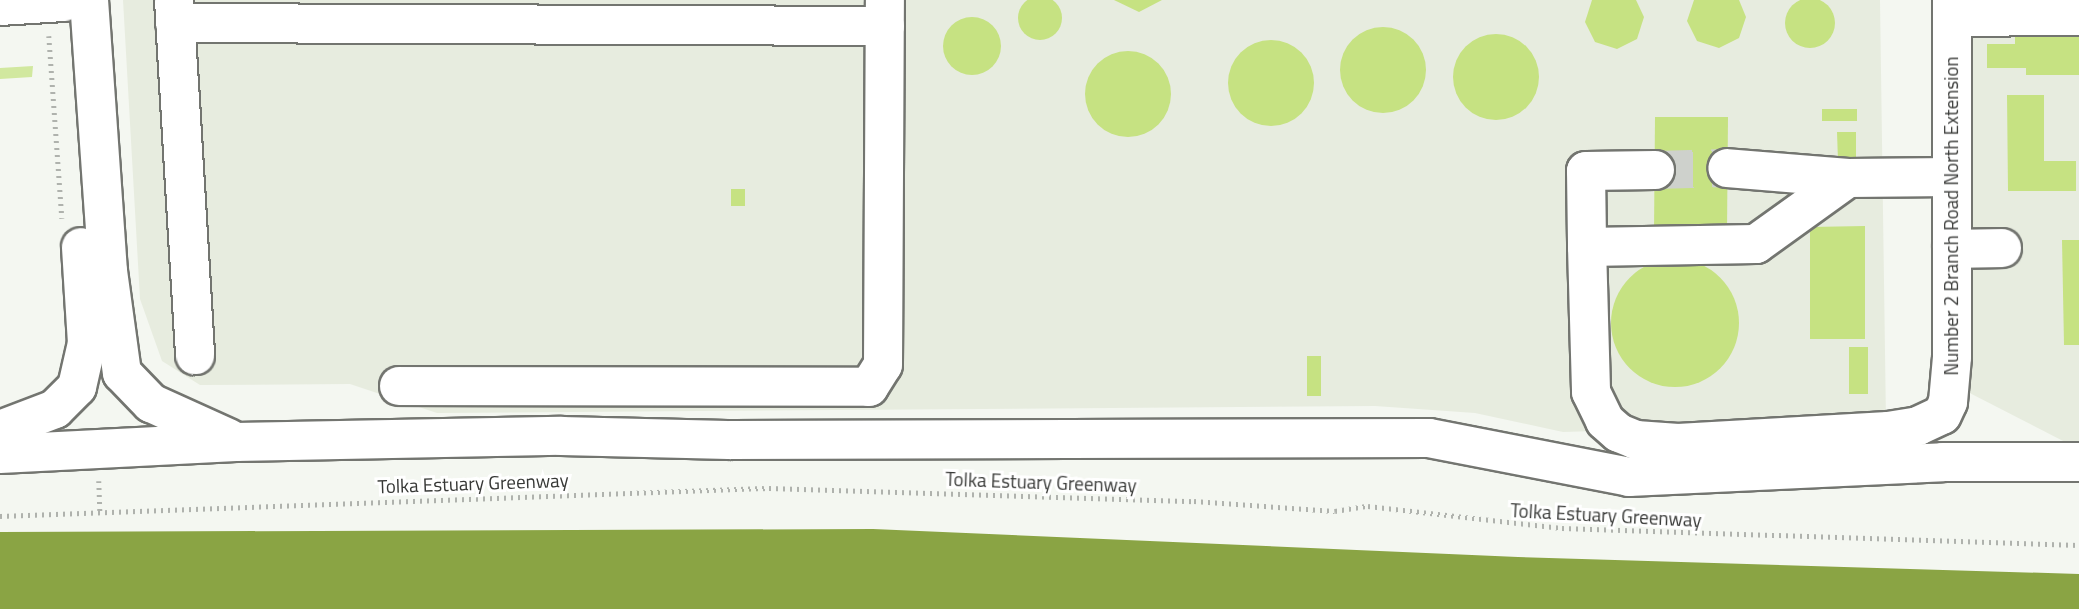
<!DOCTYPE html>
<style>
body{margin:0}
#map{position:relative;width:2079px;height:609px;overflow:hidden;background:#f4f7f1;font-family:"Titillium Web",sans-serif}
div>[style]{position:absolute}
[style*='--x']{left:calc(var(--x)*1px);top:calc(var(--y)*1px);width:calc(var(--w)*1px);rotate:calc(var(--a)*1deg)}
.built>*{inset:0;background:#e7ecdf}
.green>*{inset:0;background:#d1e89f}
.water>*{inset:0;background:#8aa444}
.building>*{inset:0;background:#c6e282}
.round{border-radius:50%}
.minor-tunnel>*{height:38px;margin-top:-19px;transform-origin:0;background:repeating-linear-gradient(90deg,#ced1cc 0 38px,transparent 0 57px)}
.path>*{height:4.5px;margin-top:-2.25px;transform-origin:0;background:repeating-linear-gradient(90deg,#afb2ad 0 2px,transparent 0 7px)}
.roads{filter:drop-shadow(2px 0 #737570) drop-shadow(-2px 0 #737570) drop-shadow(0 2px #737570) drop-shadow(0 -2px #737570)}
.minor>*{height:38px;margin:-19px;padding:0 19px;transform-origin:19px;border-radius:19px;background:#fff}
span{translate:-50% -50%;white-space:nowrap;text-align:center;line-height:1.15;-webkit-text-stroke:6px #fff;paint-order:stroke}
.street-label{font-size:19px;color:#373836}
</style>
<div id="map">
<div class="built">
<i style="clip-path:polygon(123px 0,1880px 0,1886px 422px,1563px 432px,1475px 413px,1375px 406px,437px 413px,350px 384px,200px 385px,162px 361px,140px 299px)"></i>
<i style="clip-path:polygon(1950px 0,2079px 0,2079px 443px,2067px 443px,1956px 386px)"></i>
</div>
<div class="green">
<i style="clip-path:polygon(33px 66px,32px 77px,0 79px,0 68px)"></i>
</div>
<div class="water">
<i style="clip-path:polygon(873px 529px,1518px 557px,2079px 574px,2079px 609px,0 609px,0 532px)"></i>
</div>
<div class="building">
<i class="round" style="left:1018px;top:-4px;width:44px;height:44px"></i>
<i class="round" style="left:1785px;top:-2px;width:50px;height:50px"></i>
<i style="clip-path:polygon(1114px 0,1162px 0,1139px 12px)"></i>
<i style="clip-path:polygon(1592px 0,1636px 0,1644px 17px,1637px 39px,1617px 49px,1595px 42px,1585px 22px)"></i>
<i style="clip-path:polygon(1694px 0,1739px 0,1746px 17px,1739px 38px,1719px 48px,1697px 41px,1687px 21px)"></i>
<i class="round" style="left:943px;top:17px;width:58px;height:58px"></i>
<i style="clip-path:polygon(2015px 24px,2079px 24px,2079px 75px,2026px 75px,2026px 68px,1987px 68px,1987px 44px,2015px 44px)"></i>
<i class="round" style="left:1340px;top:27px;width:86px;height:86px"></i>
<i class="round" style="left:1453px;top:34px;width:86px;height:86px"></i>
<i class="round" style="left:1228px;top:40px;width:86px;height:86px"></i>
<i class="round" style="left:1085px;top:51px;width:86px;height:86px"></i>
<i style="clip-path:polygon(2007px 95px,2044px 95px,2044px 161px,2076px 161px,2076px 191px,2008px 191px)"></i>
<i style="clip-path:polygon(1822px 109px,1857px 109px,1857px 121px,1822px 121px)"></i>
<i style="clip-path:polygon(1655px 117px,1728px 117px,1727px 232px,1654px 232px)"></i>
<i style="clip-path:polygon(1837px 132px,1856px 132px,1856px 161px,1838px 161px)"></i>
<i style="clip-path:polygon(731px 189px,745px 189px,745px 206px,731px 206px)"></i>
<i style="clip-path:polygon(1865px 226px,1865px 339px,1810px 339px,1810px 227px)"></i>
<i style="clip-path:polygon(2062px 240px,2079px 240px,2079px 345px,2064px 345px)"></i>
<i class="round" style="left:1611px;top:259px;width:128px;height:128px"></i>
<i style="clip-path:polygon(1849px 347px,1868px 347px,1868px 394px,1849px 394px)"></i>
<i style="clip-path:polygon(1307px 356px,1321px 356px,1321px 396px,1307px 396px)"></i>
</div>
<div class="minor-tunnel">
<i style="--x:1655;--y:170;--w:72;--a:-1.6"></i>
</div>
<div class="path">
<i style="--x:49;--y:36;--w:183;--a:85.9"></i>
<i style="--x:99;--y:481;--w:32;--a:88"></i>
<i style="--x:0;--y:516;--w:770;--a:-2.09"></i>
<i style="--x:769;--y:488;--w:425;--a:1.8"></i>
<i style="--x:1194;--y:501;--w:141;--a:4.1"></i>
<i style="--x:1335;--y:511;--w:33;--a:-9"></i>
<i style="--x:1368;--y:506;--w:195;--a:6.5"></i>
<i style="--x:1562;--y:528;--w:517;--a:1.88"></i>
</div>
<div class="roads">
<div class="minor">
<i style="--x:89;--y:0;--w:272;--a:86"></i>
<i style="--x:108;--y:271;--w:103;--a:82.2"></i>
<i style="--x:122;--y:373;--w:42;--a:46"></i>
<i style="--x:151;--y:403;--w:85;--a:24.4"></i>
<i style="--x:174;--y:0;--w:356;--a:86.6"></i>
<i style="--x:0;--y:6;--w:64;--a:-3.6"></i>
<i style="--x:1952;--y:17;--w:127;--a:-0.5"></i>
<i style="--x:175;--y:23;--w:710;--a:0.24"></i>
<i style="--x:1655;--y:170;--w:69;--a:179.2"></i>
<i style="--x:1586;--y:171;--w:76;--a:89.2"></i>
<i style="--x:1587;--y:247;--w:169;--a:-1"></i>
<i style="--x:1756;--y:244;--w:113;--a:-35.7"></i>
<i style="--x:1848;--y:178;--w:121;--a:-175.3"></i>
<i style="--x:1848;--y:178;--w:104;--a:-0.6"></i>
<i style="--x:1587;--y:247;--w:145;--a:88.4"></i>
<i style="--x:1591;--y:392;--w:32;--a:64"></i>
<i style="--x:1605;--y:421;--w:18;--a:41"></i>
<i style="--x:1619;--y:433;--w:18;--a:22"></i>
<i style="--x:1636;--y:440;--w:42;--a:4.1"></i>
<i style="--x:1678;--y:443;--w:210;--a:-3.3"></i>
<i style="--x:1888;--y:431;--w:30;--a:-9"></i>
<i style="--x:1918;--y:426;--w:26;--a:-25"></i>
<i style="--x:1942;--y:415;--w:14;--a:-65"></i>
<i style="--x:1948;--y:402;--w:45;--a:-84.9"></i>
<i style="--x:1952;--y:357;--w:357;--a:-90"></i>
<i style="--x:1952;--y:249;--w:50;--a:-1.1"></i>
<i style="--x:399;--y:386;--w:470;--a:0.1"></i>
<i style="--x:869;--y:387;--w:26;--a:-58"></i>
<i style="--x:883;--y:365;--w:365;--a:-89.7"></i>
<i style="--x:0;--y:430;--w:59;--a:-20.9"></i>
<i style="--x:55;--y:409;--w:31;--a:-45"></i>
<i style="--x:77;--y:387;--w:45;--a:-77.2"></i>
<i style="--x:87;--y:343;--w:96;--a:-93.6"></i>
<i style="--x:0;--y:454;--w:236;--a:-2.9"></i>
<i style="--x:236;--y:442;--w:325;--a:-1.1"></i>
<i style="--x:561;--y:436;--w:169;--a:1.4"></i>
<i style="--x:730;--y:440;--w:699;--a:-0.16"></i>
<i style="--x:1429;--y:438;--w:204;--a:11"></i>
<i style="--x:1629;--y:477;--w:314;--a:-2.7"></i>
<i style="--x:1943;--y:462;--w:136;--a:0"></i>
</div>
</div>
<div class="street-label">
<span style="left:1951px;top:216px;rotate:-90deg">Number 2 Branch Road North Extension</span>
<span style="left:1041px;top:482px;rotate:2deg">Tolka Estuary Greenway</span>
<span style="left:473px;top:483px;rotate:-2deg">Tolka Estuary Greenway</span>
<span style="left:1606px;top:515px;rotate:3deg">Tolka Estuary Greenway</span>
</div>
</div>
